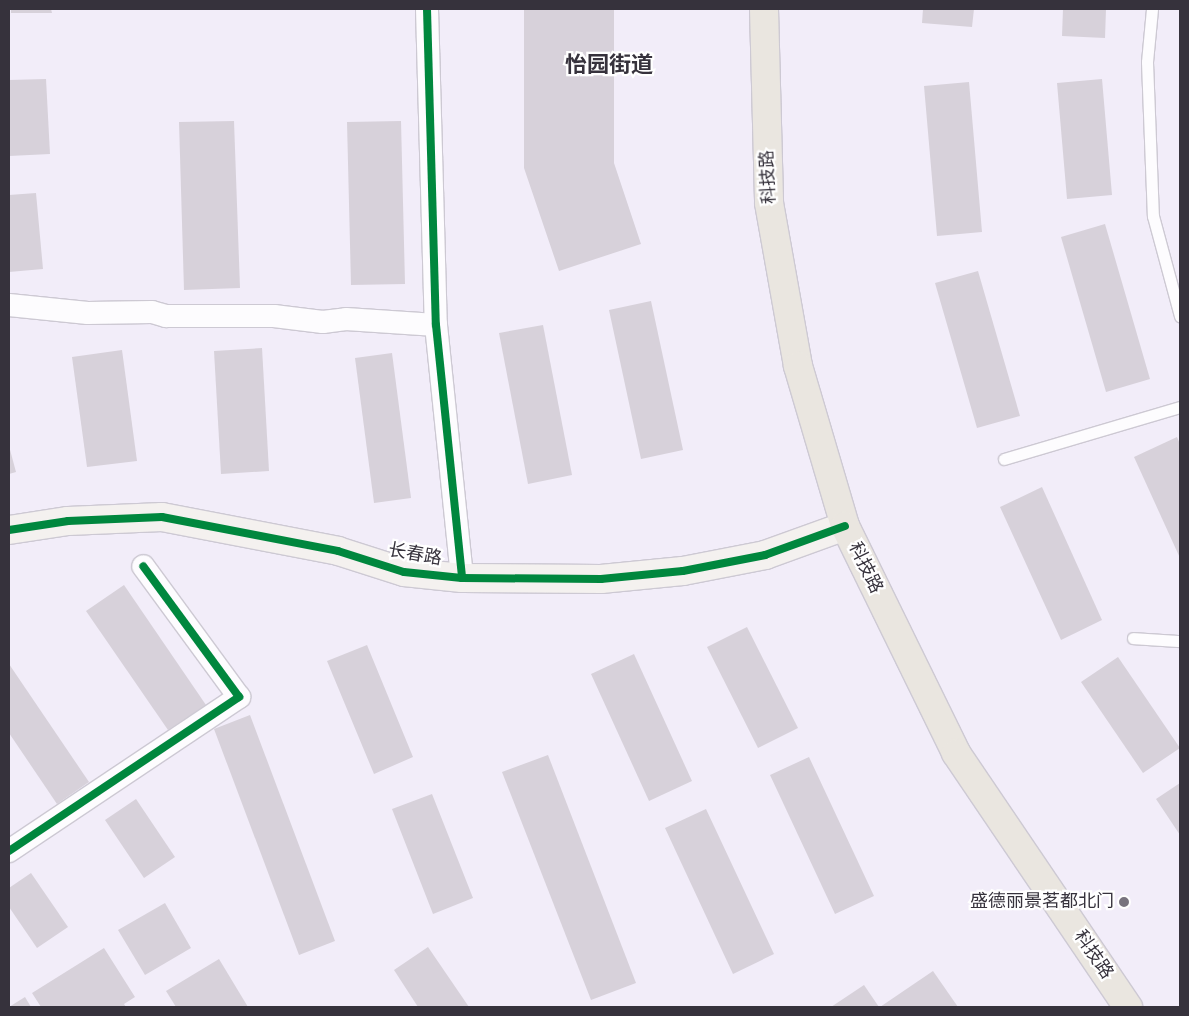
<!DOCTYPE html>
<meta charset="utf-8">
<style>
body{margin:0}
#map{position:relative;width:1189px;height:1016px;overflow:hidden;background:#f2edf9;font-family:"Source Sans 3","Noto Sans SC",sans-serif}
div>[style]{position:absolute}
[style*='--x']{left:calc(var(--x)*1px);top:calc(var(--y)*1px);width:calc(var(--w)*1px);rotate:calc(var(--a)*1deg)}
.building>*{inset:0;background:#d7d1da}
.roads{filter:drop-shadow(1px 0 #cdc9d3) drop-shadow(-1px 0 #cdc9d3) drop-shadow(0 1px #cdc9d3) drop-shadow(0 -1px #cdc9d3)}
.lane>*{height:11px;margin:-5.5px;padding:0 5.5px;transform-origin:5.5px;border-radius:5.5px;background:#fdfcfe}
.street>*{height:22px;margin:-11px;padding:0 11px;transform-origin:11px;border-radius:11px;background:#fdfcfe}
.secondary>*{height:28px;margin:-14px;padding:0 14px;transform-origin:14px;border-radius:14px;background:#f4f1ef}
.primary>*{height:28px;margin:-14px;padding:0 14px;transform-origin:14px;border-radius:14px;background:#eae6e0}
.cycleway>*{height:8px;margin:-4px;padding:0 4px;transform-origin:4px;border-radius:4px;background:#00873e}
.dots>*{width:14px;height:14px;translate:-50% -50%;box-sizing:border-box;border:2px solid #fff;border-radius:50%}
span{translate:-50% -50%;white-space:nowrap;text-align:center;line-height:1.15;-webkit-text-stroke:4.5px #fff;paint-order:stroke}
.street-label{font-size:18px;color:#36323c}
.poi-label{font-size:18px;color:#36323c}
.right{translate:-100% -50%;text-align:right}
.district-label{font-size:22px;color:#36323c;font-weight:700}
.frame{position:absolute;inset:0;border:10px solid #36323c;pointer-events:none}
</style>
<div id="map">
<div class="building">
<i style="clip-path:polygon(11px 9px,51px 9px,52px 13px,11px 13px)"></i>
<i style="clip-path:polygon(524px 9px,614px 9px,614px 163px,641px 244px,559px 271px,524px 168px)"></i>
<i style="clip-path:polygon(923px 9px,974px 9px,972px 27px,922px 23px)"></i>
<i style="clip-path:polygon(1063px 9px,1106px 9px,1105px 38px,1062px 36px)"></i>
<i style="clip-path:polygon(46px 79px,50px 154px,9px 156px,9px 80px)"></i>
<i style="clip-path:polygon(1102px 79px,1112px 195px,1067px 199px,1057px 83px)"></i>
<i style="clip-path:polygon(969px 82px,982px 232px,937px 236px,924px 86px)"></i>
<i style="clip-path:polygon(234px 121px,240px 288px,184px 290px,179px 122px)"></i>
<i style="clip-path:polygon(401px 121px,405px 284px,351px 285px,347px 122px)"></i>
<i style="clip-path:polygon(36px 193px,43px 269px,9px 272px,9px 195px)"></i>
<i style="clip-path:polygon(1105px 224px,1150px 379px,1106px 392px,1061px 237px)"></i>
<i style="clip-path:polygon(978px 271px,1020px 416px,977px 428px,935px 283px)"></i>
<i style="clip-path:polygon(651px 301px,683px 450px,641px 459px,609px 310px)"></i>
<i style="clip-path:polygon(543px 325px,572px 475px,528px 484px,499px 333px)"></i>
<i style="clip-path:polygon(262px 348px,269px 471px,221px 474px,214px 351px)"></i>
<i style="clip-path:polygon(122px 350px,137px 461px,87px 467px,72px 357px)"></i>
<i style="clip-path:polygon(392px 353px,411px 498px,374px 503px,355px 358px)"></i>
<i style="clip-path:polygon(1177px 437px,1180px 444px,1180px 558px,1134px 457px)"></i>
<i style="clip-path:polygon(9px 446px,16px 472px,9px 474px)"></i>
<i style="clip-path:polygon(1042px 487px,1102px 620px,1061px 640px,1000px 507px)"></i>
<i style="clip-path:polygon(124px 585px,206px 705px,168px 730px,86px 611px)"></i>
<i style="clip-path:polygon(747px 627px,798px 728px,758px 748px,707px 647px)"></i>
<i style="clip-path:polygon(367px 645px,413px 757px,374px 774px,327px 661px)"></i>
<i style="clip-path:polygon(634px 654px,692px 781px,649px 801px,591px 674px)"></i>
<i style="clip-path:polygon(1118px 657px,1180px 748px,1143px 773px,1081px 682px)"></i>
<i style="clip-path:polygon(9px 664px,89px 782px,57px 804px,9px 733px)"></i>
<i style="clip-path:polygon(250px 715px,335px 941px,299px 955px,214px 729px)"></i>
<i style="clip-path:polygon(548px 755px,636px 983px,591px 1000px,502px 772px)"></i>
<i style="clip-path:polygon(809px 757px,874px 896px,835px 914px,770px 775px)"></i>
<i style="clip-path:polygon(1180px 783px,1180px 835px,1156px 799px)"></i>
<i style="clip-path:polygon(432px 794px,473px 898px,433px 914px,392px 809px)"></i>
<i style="clip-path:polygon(136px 799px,175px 857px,144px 878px,105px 820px)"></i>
<i style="clip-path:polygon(706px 809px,774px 954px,733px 974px,665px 828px)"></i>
<i style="clip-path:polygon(31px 873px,68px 927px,37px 948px,9px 907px,9px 888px)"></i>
<i style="clip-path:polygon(165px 903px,191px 948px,145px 975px,118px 930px)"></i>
<i style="clip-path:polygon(428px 947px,469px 1007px,418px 1007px,394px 970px)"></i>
<i style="clip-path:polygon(104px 948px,135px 997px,124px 1004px,126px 1007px,41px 1007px,32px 993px)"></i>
<i style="clip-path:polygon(219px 959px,248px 1007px,176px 1007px,166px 991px)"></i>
<i style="clip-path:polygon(933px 971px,958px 1007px,880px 1007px)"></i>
<i style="clip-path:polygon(864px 985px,879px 1007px,831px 1007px)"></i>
<i style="clip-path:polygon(25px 997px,31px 1007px,9px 1007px)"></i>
</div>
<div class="roads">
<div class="lane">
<i style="--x:1152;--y:9;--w:53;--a:95.4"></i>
<i style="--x:1147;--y:62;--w:154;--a:87.8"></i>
<i style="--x:1153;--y:216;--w:104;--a:74.9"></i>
<i style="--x:1004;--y:459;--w:184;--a:-16.5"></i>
<i style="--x:1133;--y:638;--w:47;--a:3.7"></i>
</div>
<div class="street">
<i style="--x:427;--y:9;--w:316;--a:88.4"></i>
<i style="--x:436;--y:325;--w:254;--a:84.1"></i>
<i style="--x:9;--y:305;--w:79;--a:5.8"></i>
<i style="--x:88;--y:313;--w:64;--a:-0.9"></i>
<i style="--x:152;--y:312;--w:15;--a:16"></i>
<i style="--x:166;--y:316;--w:108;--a:0"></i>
<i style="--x:274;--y:316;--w:49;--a:7"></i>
<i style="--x:323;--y:322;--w:23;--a:-7"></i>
<i style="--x:346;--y:319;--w:90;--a:3.8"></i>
<i style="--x:9;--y:851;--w:277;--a:-33.8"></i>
<i style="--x:239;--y:697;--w:162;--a:-126.2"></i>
</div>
<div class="secondary">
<i style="--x:9;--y:530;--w:60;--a:-8.7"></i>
<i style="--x:68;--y:521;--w:94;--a:-2.4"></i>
<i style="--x:162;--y:517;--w:179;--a:10.9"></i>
<i style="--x:338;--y:551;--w:69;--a:17.7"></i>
<i style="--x:404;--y:572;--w:58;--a:5.9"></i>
<i style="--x:462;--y:578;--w:139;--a:0.4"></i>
<i style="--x:601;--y:579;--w:82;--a:-5.6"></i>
<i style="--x:683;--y:571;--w:84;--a:-11"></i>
<i style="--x:765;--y:555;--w:85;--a:-19.9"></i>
</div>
<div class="primary">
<i style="--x:764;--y:9;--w:194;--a:88.5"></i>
<i style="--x:769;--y:203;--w:166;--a:79.9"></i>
<i style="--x:798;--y:366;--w:167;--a:73.6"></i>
<i style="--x:845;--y:526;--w:253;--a:63.9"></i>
<i style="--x:956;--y:753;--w:307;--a:55.9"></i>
</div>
</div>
<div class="cycleway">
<i style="--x:427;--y:9;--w:316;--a:88.4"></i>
<i style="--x:436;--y:325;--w:254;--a:84.1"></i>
<i style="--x:9;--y:530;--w:60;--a:-8.7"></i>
<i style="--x:68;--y:521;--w:94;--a:-2.4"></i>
<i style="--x:162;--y:517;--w:179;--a:10.9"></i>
<i style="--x:338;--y:551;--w:69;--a:17.7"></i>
<i style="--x:404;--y:572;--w:58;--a:5.9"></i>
<i style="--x:462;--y:578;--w:139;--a:0.4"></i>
<i style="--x:601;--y:579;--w:82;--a:-5.6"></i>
<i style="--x:683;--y:571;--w:84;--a:-11"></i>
<i style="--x:765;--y:555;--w:85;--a:-19.9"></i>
<i style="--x:9;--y:851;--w:277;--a:-33.8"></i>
<i style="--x:239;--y:697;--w:162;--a:-126.2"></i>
</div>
<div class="dots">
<i style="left:1124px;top:902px;background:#78737e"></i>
</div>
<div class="street-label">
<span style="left:769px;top:177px;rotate:-93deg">科技路</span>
<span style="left:415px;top:555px;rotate:10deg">长春路</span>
<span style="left:865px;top:568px;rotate:64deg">科技路</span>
<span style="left:1093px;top:955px;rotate:56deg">科技路</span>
</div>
<div class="poi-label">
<span class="right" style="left:1114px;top:902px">盛德丽景茗都北门</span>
</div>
<div class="district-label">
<span style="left:609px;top:66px">怡园街道</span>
</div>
<div class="frame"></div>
</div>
